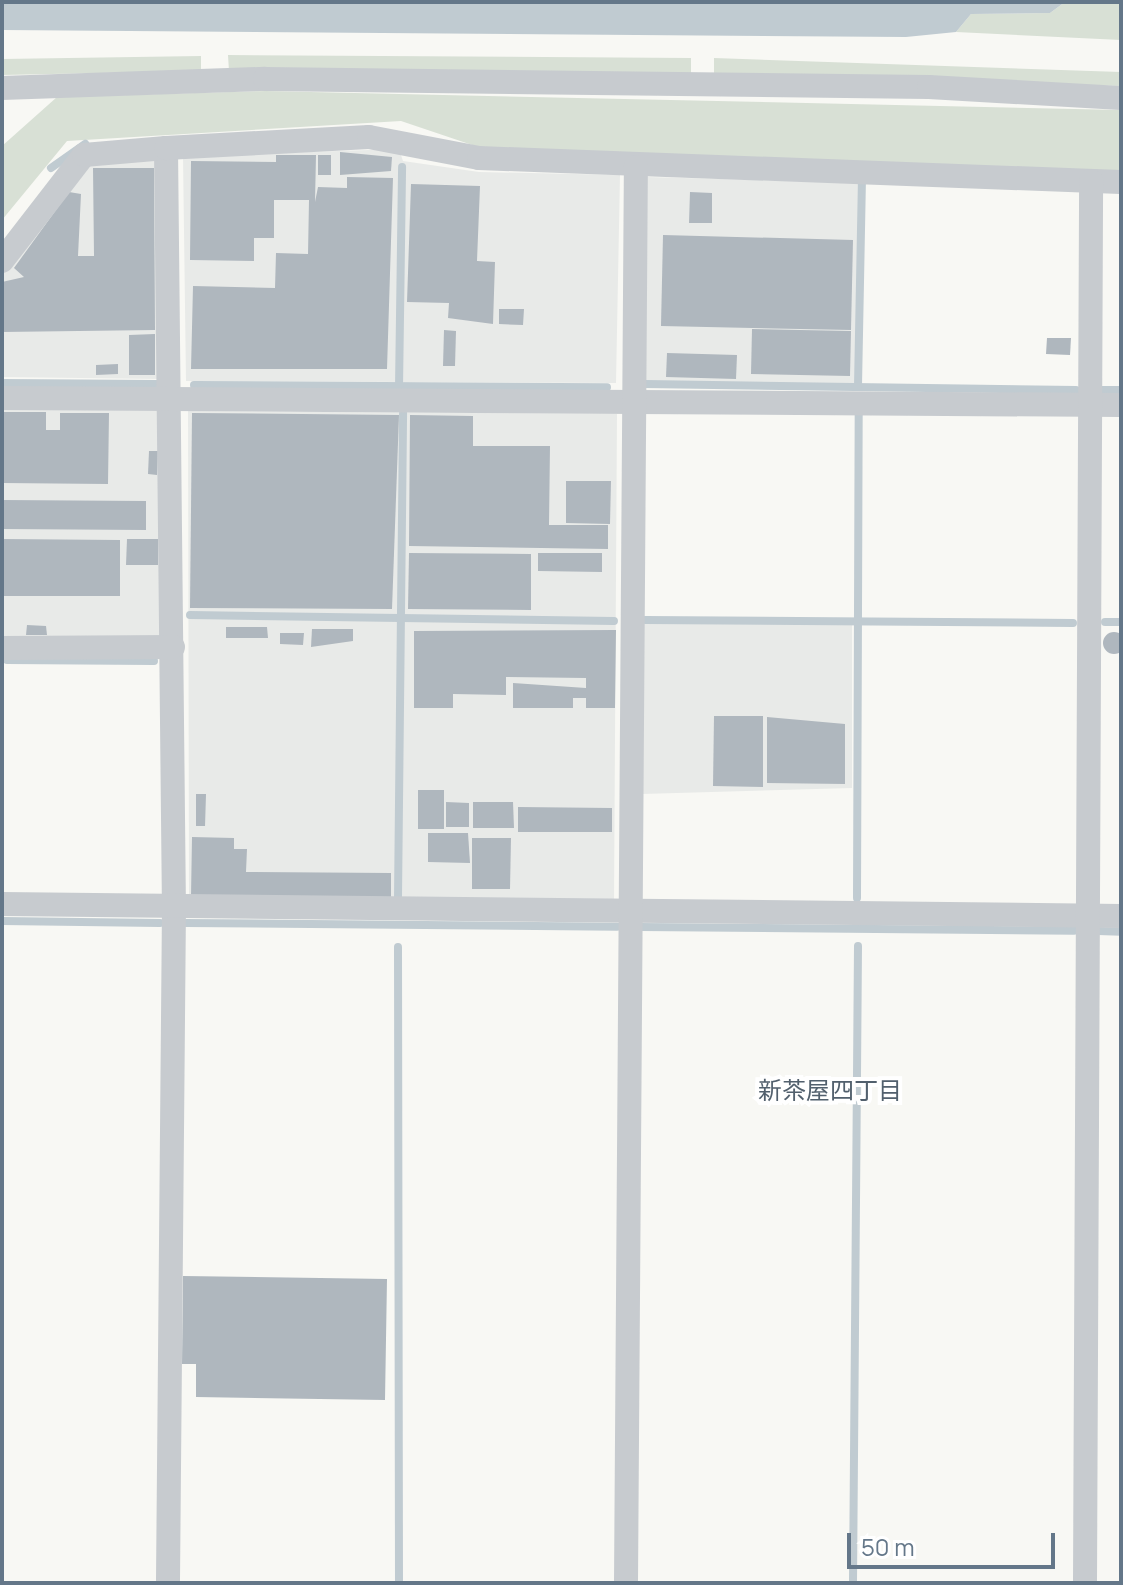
<!DOCTYPE html>
<meta charset="utf-8">
<style>
body{margin:0}
#map{position:relative;width:1123px;height:1585px;overflow:hidden;background:#f8f8f4;font-family:Manrope,"Noto Sans JP",sans-serif}
div>[style]{position:absolute}
[style*='--x']{left:calc(var(--x)*1px);top:calc(var(--y)*1px);width:calc(var(--w)*1px);rotate:calc(var(--a)*1deg)}
.built>*{inset:0;background:#e8eae8}
.green>*{inset:0;background:#d8e0d5}
.water>*{inset:0;background:#c0cbd1}
.stream>*{height:8px;margin:-4px;padding:0 4px;transform-origin:4px;border-radius:4px;background:#c0cbd1}
.building>*{inset:0;background:#afb7be}
.round{border-radius:50%}
.minor>*{height:24px;margin:-12px;padding:0 12px;transform-origin:12px;border-radius:12px;background:#c7cbcf}
span{translate:-50% -50%;white-space:nowrap;text-align:center;line-height:1.15;-webkit-text-stroke:8px #fff;paint-order:stroke}
.neighbourhood-label{font-size:24px;color:#52606d}
.frame{position:absolute;inset:0;border:4px solid #647789;pointer-events:none}
.scale{position:absolute;left:847px;top:1533px;width:208px;height:36px;box-sizing:border-box;border:4px solid #647789;border-top:0;padding-left:10px;font-size:24px;line-height:28px;white-space:nowrap;color:#647789;-webkit-text-stroke:6px #fff;paint-order:stroke}
</style>
<div id="map">
<div class="built">
<i style="clip-path:polygon(399px 149px,403px 161px,479px 172px,620px 175px,616px 383px,186px 381px,183px 156px)"></i>
<i style="clip-path:polygon(155px 158px,159px 379px,2px 377px,2px 275px,89px 161px)"></i>
<i style="clip-path:polygon(647px 177px,859px 183px,855px 384px,644px 381px)"></i>
<i style="clip-path:polygon(2px 408px,161px 409px,160px 639px,2px 638px)"></i>
<i style="clip-path:polygon(188px 411px,617px 414px,614px 904px,189px 897px)"></i>
<i style="clip-path:polygon(644px 624px,852px 624px,852px 788px,642px 794px)"></i>
</div>
<div class="green">
<i style="clip-path:polygon(1065px 2px,1121px 2px,1121px 40px,956px 32px,971px 14px,1050px 13px)"></i>
<i style="clip-path:polygon(228px 55px,691px 58px,691px 74px,229px 71px)"></i>
<i style="clip-path:polygon(201px 56px,201px 71px,2px 75px,2px 59px)"></i>
<i style="clip-path:polygon(714px 58px,1121px 72px,1121px 86px,714px 74px)"></i>
<i style="clip-path:polygon(266px 91px,1121px 110px,1121px 171px,487px 150px,401px 121px,67px 141px,2px 220px,2px 146px,57px 97px)"></i>
</div>
<div class="water">
<i style="clip-path:polygon(2px 2px,1065px 2px,1050px 13px,971px 14px,956px 32px,906px 37px,2px 30px)"></i>
</div>
<div class="stream">
<i style="--x:51;--y:168;--w:42;--a:-35.2"></i>
<i style="--x:2;--y:383;--w:157;--a:0.4"></i>
<i style="--x:645;--y:384;--w:431;--a:0.8"></i>
<i style="--x:194;--y:385;--w:413;--a:0.3"></i>
<i style="--x:858;--y:386;--w:203;--a:-88.9"></i>
<i style="--x:399;--y:388;--w:221;--a:-89.2"></i>
<i style="--x:1097;--y:390;--w:24;--a:0"></i>
<i style="--x:190;--y:615;--w:424;--a:0.8"></i>
<i style="--x:645;--y:620;--w:428;--a:0.4"></i>
<i style="--x:1105;--y:622;--w:16;--a:0"></i>
<i style="--x:7;--y:660;--w:147;--a:0.4"></i>
<i style="--x:398;--y:898;--w:485;--a:-89.4"></i>
<i style="--x:857;--y:898;--w:483;--a:-89.8"></i>
<i style="--x:2;--y:921;--w:158;--a:0.7"></i>
<i style="--x:186;--y:923;--w:431;--a:0.5"></i>
<i style="--x:640;--y:927;--w:434;--a:0.5"></i>
<i style="--x:1098;--y:931;--w:23;--a:2"></i>
<i style="--x:398;--y:947;--w:636;--a:89.91"></i>
<i style="--x:853;--y:1583;--w:637;--a:-89.55"></i>
</div>
<div class="building">
<i style="clip-path:polygon(340px 152px,392px 157px,391px 171px,340px 175px)"></i>
<i style="clip-path:polygon(276px 155px,316px 155px,315px 202px,318px 187px,347px 188px,347px 177px,393px 178px,387px 369px,191px 369px,193px 286px,275px 288px,276px 253px,308px 254px,309px 200px,274px 200px,274px 238px,254px 238px,254px 261px,190px 260px,191px 161px,276px 162px)"></i>
<i style="clip-path:polygon(318px 155px,331px 155px,331px 175px,318px 175px)"></i>
<i style="clip-path:polygon(93px 168px,154px 168px,155px 330px,2px 332px,2px 282px,24px 277px,14px 268px,69px 192px,81px 194px,78px 256px,94px 256px)"></i>
<i style="clip-path:polygon(411px 184px,480px 186px,477px 261px,495px 262px,493px 324px,448px 318px,449px 303px,407px 302px)"></i>
<i style="clip-path:polygon(690px 192px,712px 193px,712px 223px,689px 223px)"></i>
<i style="clip-path:polygon(663px 235px,853px 240px,851px 330px,661px 326px)"></i>
<i style="clip-path:polygon(499px 309px,524px 309px,523px 325px,499px 324px)"></i>
<i style="clip-path:polygon(752px 329px,851px 331px,850px 376px,751px 374px)"></i>
<i style="clip-path:polygon(444px 330px,456px 331px,455px 366px,443px 366px)"></i>
<i style="clip-path:polygon(155px 334px,155px 375px,129px 375px,129px 335px)"></i>
<i style="clip-path:polygon(1047px 338px,1071px 338px,1070px 355px,1046px 354px)"></i>
<i style="clip-path:polygon(667px 353px,737px 355px,736px 379px,666px 377px)"></i>
<i style="clip-path:polygon(118px 364px,118px 374px,96px 375px,96px 365px)"></i>
<i style="clip-path:polygon(2px 412px,46px 412px,46px 430px,60px 430px,60px 413px,109px 413px,108px 484px,2px 483px)"></i>
<i style="clip-path:polygon(192px 413px,399px 415px,392px 609px,190px 608px)"></i>
<i style="clip-path:polygon(410px 415px,473px 416px,473px 446px,550px 446px,549px 525px,608px 525px,608px 549px,409px 546px)"></i>
<i style="clip-path:polygon(149px 451px,158px 451px,157px 475px,148px 474px)"></i>
<i style="clip-path:polygon(566px 481px,611px 481px,610px 524px,566px 523px)"></i>
<i style="clip-path:polygon(2px 500px,146px 501px,146px 530px,2px 529px)"></i>
<i style="clip-path:polygon(2px 539px,120px 540px,120px 596px,2px 596px)"></i>
<i style="clip-path:polygon(127px 539px,158px 539px,158px 565px,126px 565px)"></i>
<i style="clip-path:polygon(409px 553px,531px 554px,531px 610px,408px 609px)"></i>
<i style="clip-path:polygon(538px 553px,602px 553px,602px 572px,538px 571px)"></i>
<i style="clip-path:polygon(27px 625px,46px 626px,47px 635px,26px 635px)"></i>
<i style="clip-path:polygon(226px 627px,267px 627px,268px 638px,226px 638px)"></i>
<i style="clip-path:polygon(312px 629px,353px 629px,353px 641px,311px 647px)"></i>
<i style="clip-path:polygon(616px 630px,615px 708px,586px 708px,586px 698px,573px 698px,573px 708px,513px 708px,513px 683px,586px 688px,586px 678px,506px 677px,506px 695px,453px 694px,453px 708px,414px 708px,414px 631px)"></i>
<i class="round" style="left:1103px;top:632px;width:22px;height:22px"></i>
<i style="clip-path:polygon(280px 633px,304px 633px,303px 645px,280px 644px)"></i>
<i style="clip-path:polygon(714px 716px,763px 716px,763px 787px,713px 786px)"></i>
<i style="clip-path:polygon(767px 717px,845px 724px,845px 784px,767px 783px)"></i>
<i style="clip-path:polygon(418px 790px,444px 790px,444px 829px,418px 829px)"></i>
<i style="clip-path:polygon(196px 794px,206px 794px,205px 826px,196px 826px)"></i>
<i style="clip-path:polygon(446px 802px,469px 803px,469px 827px,446px 827px)"></i>
<i style="clip-path:polygon(473px 802px,513px 802px,514px 828px,473px 828px)"></i>
<i style="clip-path:polygon(518px 807px,612px 808px,612px 832px,518px 832px)"></i>
<i style="clip-path:polygon(428px 833px,468px 833px,470px 863px,428px 862px)"></i>
<i style="clip-path:polygon(192px 837px,234px 838px,234px 849px,247px 849px,246px 872px,391px 873px,391px 898px,191px 896px)"></i>
<i style="clip-path:polygon(472px 838px,511px 838px,510px 889px,472px 889px)"></i>
<i style="clip-path:polygon(183px 1276px,387px 1279px,385px 1400px,196px 1397px,196px 1364px,182px 1364px)"></i>
</div>
<div class="minor">
<i style="--x:2;--y:88;--w:263;--a:-2"></i>
<i style="--x:265;--y:79;--w:664;--a:0.69"></i>
<i style="--x:929;--y:87;--w:192;--a:3.3"></i>
<i style="--x:166;--y:148;--w:758;--a:89.4"></i>
<i style="--x:174;--y:906;--w:677;--a:90.51"></i>
<i style="--x:2;--y:261;--w:134;--a:-52.3"></i>
<i style="--x:84;--y:155;--w:82;--a:-4.9"></i>
<i style="--x:166;--y:148;--w:203;--a:-3.1"></i>
<i style="--x:369;--y:137;--w:112;--a:10.8"></i>
<i style="--x:479;--y:158;--w:642;--a:2.14"></i>
<i style="--x:2;--y:398;--w:1119;--a:0.36"></i>
<i style="--x:2;--y:648;--w:171;--a:-0.3"></i>
<i style="--x:2;--y:904;--w:1119;--a:0.61"></i>
<i style="--x:626;--y:1583;--w:1416;--a:-89.6"></i>
<i style="--x:1085;--y:1583;--w:1402;--a:-89.75"></i>
</div>
<div class="neighbourhood-label">
<span style="left:830px;top:1090px">新茶屋四丁目</span>
</div>
<div class="frame"></div>
<div class="scale">50 m</div>
</div>
